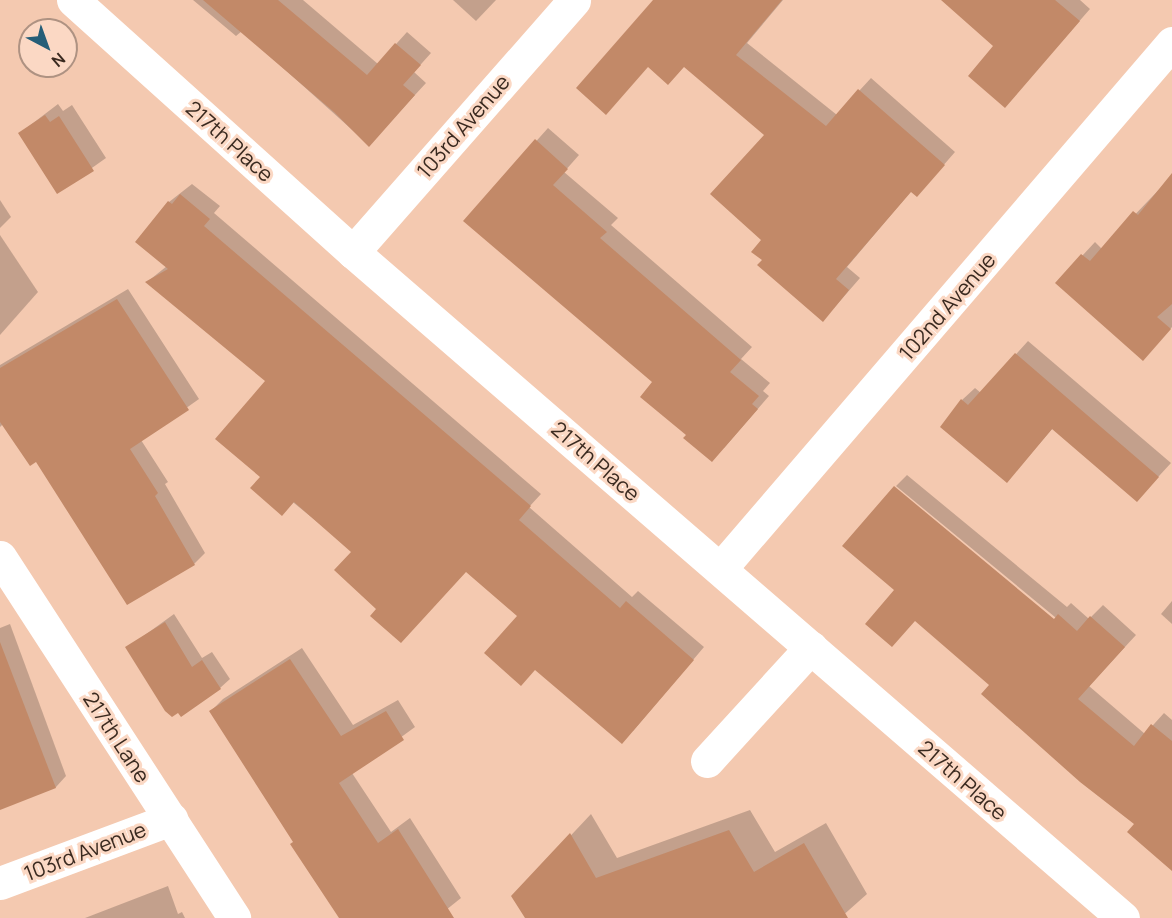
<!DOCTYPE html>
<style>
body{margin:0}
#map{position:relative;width:1172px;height:918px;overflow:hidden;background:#f4c9b0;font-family:Manrope,sans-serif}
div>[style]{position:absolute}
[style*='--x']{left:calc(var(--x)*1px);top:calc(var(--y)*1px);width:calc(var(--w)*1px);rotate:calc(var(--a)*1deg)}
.shadow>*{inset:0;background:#0003}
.building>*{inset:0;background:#c28968}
.minor>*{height:33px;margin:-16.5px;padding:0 16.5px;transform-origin:16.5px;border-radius:16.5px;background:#fff}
span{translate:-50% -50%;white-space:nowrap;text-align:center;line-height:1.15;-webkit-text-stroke:6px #fbd8c4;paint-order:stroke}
.street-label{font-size:21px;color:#3a2a20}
.north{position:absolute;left:18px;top:18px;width:60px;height:60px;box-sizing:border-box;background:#fbd8c4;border:2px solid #ae9282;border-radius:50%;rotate:139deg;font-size:16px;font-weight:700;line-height:24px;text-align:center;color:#3a2a20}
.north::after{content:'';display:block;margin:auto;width:21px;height:27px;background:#255e78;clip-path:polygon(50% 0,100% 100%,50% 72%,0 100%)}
</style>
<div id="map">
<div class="shadow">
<i style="clip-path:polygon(193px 0,303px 0,378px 64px,407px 32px,431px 53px,414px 72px,426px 83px,369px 145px,242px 31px,236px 36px)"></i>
<i style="clip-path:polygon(453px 0,496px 0,476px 21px)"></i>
<i style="clip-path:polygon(655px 0,783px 0,747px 43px,837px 115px,871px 78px,955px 152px,928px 183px,912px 190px,847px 267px,860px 278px,834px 308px,764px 260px,766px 135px)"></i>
<i style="clip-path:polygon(943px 0,1080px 0,1090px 9px,1005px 106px,995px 45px)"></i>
<i style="clip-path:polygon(58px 104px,63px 111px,72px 105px,106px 158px,58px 192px,20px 133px)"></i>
<i style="clip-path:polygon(548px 128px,579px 155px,564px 172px,618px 218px,611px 225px,752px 347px,741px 359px,770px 383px,763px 391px,769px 396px,724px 448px,688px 434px,654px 382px,465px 221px)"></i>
<i style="clip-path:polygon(1172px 176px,1172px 327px,1155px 346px,1057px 283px,1095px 242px,1102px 249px)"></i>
<i style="clip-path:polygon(192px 184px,220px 206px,214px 213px,541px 494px,529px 507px,632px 597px,638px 591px,704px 647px,633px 731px,519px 616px,467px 570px,379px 609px,353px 551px,262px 477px,267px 381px,147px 282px,167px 266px,169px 202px)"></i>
<i style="clip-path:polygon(0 200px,11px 217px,0 228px)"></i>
<i style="clip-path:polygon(0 235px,38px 292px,0 335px)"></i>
<i style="clip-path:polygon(128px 289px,199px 399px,141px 440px,168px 482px,165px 484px,205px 553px,194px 564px,37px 460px,3px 424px,0 427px,0 365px)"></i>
<i style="clip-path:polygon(1028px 341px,1171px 463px,1137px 500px,1053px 428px,1007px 481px,962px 400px,975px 388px,981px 393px)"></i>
<i style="clip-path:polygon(907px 475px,1067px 607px,1071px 603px,1089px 619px,1103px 605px,1136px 635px,1089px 686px,1145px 734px,1164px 713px,1172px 720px,1172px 869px,1136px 824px,896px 590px,1061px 622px,896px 486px)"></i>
<i style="clip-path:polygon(1172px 601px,1172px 624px,1161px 614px)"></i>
<i style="clip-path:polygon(174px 614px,202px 658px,212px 652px,230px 679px,220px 688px,179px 710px,127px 648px)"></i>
<i style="clip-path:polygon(10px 624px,66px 776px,56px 787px,0 808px,0 628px)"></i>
<i style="clip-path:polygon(302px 648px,353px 725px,398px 700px,415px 727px,352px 773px,391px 832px,410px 818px,461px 898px,436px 918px,342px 918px,211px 711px,223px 699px)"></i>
<i style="clip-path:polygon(750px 810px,775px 852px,826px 823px,867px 894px,840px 918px,527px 918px,513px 897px,591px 814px,617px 858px)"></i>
<i style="clip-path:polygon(168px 886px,178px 914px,182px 912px,185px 918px,85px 918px)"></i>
</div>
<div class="building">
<i style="clip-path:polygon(203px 0,278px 0,367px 75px,395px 43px,421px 65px,403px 85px,415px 95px,369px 147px,334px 112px)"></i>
<i style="clip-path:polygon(653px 0,782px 0,736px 55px,826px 126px,858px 89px,945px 165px,917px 197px,911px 192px,836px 279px,849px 290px,823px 322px,757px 265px,762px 260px,751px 252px,761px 240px,710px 194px,764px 135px,684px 67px,668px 85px,648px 67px,606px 115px,576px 88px)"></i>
<i style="clip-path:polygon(941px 0,1055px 0,1080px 21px,1005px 108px,968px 76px,993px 46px)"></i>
<i style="clip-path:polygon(45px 115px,50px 122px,59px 116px,94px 171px,57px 194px,18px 133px)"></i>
<i style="clip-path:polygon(535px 139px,568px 169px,553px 185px,607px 232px,600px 238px,741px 360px,730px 372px,759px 396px,752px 404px,758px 409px,712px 462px,683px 438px,686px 435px,640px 397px,652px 382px,463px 221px)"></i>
<i style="clip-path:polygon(1172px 173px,1172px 304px,1157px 317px,1171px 329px,1143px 361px,1055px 283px,1081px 254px,1090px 261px,1133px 211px,1138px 215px)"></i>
<i style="clip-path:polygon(180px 194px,210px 219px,204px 226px,531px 506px,519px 520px,620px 608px,626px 601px,694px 660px,622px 744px,535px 670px,521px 686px,484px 653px,517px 616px,466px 572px,401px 643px,370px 616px,376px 609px,334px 570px,351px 552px,294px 502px,282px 516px,250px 488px,260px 477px,215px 439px,265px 381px,145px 282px,168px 269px,135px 242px,168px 201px,172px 204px)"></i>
<i style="clip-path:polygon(117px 299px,189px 410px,130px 449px,158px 493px,155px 496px,195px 565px,127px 605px,36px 462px,30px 466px,0 422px,0 368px)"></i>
<i style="clip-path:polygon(1015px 353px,1159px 477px,1137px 502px,1052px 429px,1007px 483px,940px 427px,961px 399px,968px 405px)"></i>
<i style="clip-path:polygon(894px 486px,1054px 619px,1058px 614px,1077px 631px,1090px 616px,1125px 647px,1078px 699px,1134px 746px,1151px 724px,1172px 741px,1172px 871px,1127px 832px,1134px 824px,1080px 782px,981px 694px,989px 685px,915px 621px,892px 647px,865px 624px,894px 590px,842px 546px)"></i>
<i style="clip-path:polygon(165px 622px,192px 667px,202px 660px,221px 689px,181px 717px,178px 713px,172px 717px,165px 711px,125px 647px)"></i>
<i style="clip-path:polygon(0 642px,56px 788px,0 810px)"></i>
<i style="clip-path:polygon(290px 659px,341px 736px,386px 711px,404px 740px,339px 783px,378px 843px,398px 829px,454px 918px,339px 918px,290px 844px,293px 842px,209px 711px)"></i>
<i style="clip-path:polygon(729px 830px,754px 872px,804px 843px,848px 918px,525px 918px,511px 896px,570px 833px,596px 878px)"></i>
</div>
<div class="minor">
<i style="--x:73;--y:0;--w:377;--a:42"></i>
<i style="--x:353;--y:252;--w:1018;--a:40.86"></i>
<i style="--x:353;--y:252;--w:335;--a:-48.7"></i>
<i style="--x:0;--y:557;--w:430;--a:57"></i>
<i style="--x:721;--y:568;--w:692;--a:-49.34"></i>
<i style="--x:707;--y:761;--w:154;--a:-47.6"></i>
<i style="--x:0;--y:883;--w:183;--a:-20.5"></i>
</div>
<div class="street-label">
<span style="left:463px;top:126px;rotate:-49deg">103rd Avenue</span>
<span style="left:230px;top:141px;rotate:42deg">217th Place</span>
<span style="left:947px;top:306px;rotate:-49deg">102nd Avenue</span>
<span style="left:596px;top:461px;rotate:41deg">217th Place</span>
<span style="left:117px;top:737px;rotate:57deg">217th Lane</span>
<span style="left:963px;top:780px;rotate:41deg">217th Place</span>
<span style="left:85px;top:851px;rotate:-21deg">103rd Avenue</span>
</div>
<div class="north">N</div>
</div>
